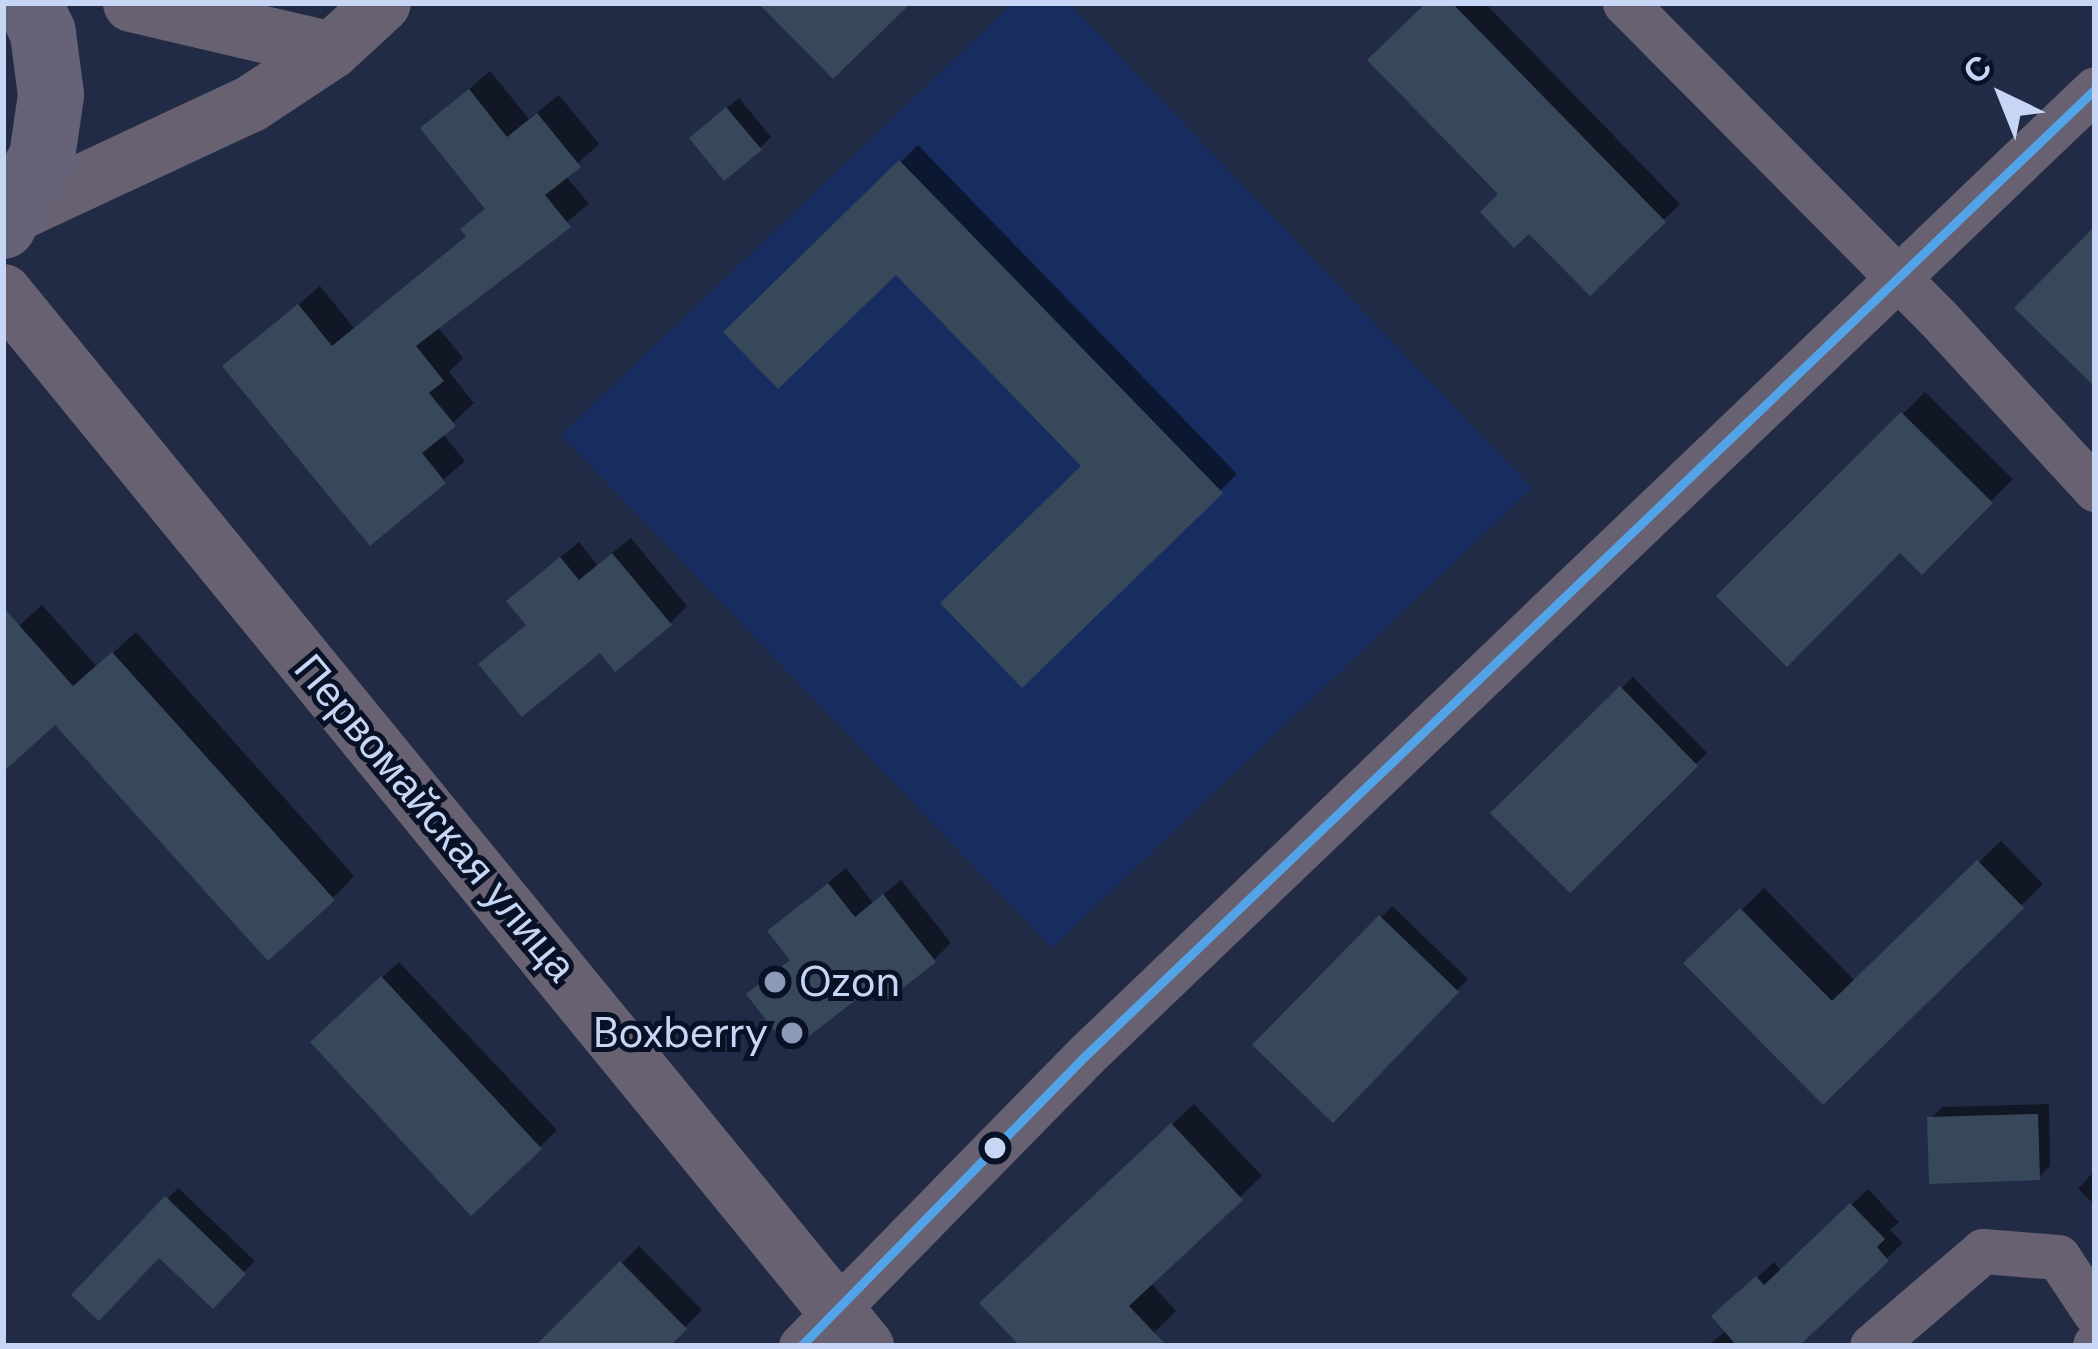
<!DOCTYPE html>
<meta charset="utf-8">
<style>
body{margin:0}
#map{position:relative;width:2098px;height:1349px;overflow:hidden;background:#212b45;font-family:"DM Sans",sans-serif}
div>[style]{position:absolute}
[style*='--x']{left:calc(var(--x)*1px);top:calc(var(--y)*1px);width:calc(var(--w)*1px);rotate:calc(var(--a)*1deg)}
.built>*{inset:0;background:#182d5f}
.shadow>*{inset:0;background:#0007}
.building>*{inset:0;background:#38485b}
.minor>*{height:45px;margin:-22.5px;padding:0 22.5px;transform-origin:22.5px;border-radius:22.5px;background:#676171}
.tertiary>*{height:57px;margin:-28.5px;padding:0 28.5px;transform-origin:28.5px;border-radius:28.5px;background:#676171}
.primary>*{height:66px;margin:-33px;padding:0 33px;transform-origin:33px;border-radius:33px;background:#666277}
.bus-1>*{height:9px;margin:-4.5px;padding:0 4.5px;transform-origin:4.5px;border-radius:4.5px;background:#53a3e8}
.dots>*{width:33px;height:33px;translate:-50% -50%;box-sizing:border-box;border:6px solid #081125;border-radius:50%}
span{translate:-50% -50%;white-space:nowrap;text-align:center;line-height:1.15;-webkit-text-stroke:10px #081125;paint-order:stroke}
.street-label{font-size:42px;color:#c7d6f4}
.poi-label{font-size:42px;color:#c7d6f4}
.left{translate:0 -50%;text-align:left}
.right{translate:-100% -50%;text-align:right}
.frame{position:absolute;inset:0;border:6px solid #c7d6f4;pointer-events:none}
.north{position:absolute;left:1942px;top:36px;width:120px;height:120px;-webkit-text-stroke:9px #081125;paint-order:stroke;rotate:317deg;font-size:33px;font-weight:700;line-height:48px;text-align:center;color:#c7d6f4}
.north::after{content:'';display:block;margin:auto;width:42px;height:54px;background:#c7d6f4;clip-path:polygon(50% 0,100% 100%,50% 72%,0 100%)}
</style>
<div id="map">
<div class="built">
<i style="clip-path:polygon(1013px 3px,1069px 3px,1532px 488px,1052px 948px,561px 435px)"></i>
</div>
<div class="shadow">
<i style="clip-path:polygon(1430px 3px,1485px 3px,1680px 204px,1590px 292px,1502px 194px)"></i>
<i style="clip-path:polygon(490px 71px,529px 119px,559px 95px,599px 144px,565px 175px,589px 204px,437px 326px,463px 358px,449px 372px,474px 403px,442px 433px,465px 461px,370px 542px,226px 366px,320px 286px,354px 328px,468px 234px,488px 207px,424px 128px)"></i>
<i style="clip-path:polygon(739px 98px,771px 137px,760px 148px,704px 127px)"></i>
<i style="clip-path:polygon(918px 145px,1237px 474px,1022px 684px,1085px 466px,896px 271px,727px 332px)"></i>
<i style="clip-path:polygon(1925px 392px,2013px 479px,1922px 570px,1900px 548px,1720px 596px)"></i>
<i style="clip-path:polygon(631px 538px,687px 606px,670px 623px,600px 649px,528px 624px,527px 584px,579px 542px,597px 565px)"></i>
<i style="clip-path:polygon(42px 605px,97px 667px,136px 632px,354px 876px,333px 898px,56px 720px,3px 768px,3px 640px)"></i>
<i style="clip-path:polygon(1633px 677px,1707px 753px,1570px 889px,1495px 813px)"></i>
<i style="clip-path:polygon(2001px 841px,2043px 884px,1823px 1100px,1688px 963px,1764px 888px,1856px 982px)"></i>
<i style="clip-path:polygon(846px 868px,873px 903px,901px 880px,951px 943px,934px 960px,876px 979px,750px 995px,792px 958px,788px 915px)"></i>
<i style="clip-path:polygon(1392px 906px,1468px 979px,1333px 1119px,1256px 1045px)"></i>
<i style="clip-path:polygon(399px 962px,557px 1130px,540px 1147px,331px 1026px)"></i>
<i style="clip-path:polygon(1194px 1104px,1262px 1176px,1150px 1282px,1176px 1311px,1140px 1346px,1024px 1346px,1005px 1281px)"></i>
<i style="clip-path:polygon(2049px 1104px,2050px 1166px,2039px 1177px,1930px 1119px,1942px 1107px)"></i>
<i style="clip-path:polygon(2095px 1170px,2095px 1205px,2078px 1189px)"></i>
<i style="clip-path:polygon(178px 1188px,255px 1261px,212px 1305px,159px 1254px,76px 1295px)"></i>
<i style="clip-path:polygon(1868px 1189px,1899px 1222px,1890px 1230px,1903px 1243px,1887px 1258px,1787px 1346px,1708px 1346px,1727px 1330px,1731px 1301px,1774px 1262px,1781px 1271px)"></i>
<i style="clip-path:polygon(639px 1246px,702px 1310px,666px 1346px,539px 1346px)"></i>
</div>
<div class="building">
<i style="clip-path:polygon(758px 3px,911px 3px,833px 79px)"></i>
<i style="clip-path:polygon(1426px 3px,1452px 3px,1666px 222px,1590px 296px,1529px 234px,1514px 248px,1480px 212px,1498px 194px,1367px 60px)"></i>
<i style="clip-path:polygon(469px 89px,507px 137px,537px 113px,581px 167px,545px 195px,571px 227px,416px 346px,444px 381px,429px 393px,456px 426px,422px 453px,446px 483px,370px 546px,222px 366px,298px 304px,332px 346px,466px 236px,460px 229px,485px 209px,420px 128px)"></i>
<i style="clip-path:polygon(726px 107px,762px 150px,724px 181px,689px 138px)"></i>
<i style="clip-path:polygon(899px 160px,1223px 493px,1022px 688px,940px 603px,1081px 466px,896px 275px,778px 389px,723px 332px)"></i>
<i style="clip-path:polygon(2095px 226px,2095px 387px,2014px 308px)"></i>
<i style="clip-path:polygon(1901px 412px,1993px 503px,1922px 575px,1900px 553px,1787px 667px,1716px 596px)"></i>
<i style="clip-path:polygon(612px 553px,672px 625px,615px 672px,600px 653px,522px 717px,478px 664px,526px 625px,506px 601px,560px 557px,579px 580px)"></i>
<i style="clip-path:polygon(3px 607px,73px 686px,112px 652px,335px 900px,268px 961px,55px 725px,3px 772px)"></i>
<i style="clip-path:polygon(1620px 686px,1698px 766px,1570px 893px,1490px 813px)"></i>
<i style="clip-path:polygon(1977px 860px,2024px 908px,1823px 1105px,1683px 963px,1740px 908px,1832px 1001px)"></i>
<i style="clip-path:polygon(828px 883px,855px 917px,883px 894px,936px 962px,889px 999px,876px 984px,790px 1051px,746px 994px,790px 960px,767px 931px)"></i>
<i style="clip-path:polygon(1379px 915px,1459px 992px,1333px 1123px,1252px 1045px)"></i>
<i style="clip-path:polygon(381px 976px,542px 1149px,471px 1216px,310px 1042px)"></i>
<i style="clip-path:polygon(2038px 1114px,2040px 1180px,1929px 1184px,1927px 1117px)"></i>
<i style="clip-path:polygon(1171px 1123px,1243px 1200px,1129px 1306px,1167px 1346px,1020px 1346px,979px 1303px)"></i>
<i style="clip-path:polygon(165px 1196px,246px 1274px,213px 1309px,159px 1258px,99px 1321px,71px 1295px)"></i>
<i style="clip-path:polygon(1850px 1203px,1885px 1239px,1877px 1247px,1889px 1261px,1799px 1346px,1737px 1346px,1711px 1316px,1756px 1276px,1764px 1285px)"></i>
<i style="clip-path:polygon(620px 1261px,687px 1329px,670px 1346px,535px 1346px)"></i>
</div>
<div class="minor">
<i style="--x:1625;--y:3;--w:443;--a:45.2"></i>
<i style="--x:1937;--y:317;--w:234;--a:47.4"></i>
<i style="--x:801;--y:1346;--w:406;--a:-45.6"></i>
<i style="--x:1085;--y:1056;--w:1398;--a:-43.75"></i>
<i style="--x:1872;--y:1346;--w:146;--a:-40.6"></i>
<i style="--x:1983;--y:1251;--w:75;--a:4.6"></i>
<i style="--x:2058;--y:1257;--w:67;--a:56.5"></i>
<i style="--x:2095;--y:1346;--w:1;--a:-90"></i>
</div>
<div class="tertiary">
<i style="--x:131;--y:3;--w:205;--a:13.2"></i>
<i style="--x:15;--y:213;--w:260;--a:-25"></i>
<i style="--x:251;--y:103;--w:96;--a:-33.5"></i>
<i style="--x:331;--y:50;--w:69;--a:-42.7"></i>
<i style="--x:3;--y:292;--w:1362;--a:50.72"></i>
</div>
<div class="primary">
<i style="--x:3;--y:226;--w:79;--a:-60.5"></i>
<i style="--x:42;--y:157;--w:63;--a:-81.7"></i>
<i style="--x:51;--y:95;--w:63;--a:-97.4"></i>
<i style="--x:43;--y:33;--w:33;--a:-115"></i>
</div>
<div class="bus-1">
<i style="--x:801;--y:1346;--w:406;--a:-45.6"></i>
<i style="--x:1085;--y:1056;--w:1398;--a:-43.75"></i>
</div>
<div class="dots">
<i style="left:775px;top:982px;background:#8d9ab7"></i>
<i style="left:792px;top:1033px;background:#8d9ab7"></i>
<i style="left:995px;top:1148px;background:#c7d6f4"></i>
</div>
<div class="street-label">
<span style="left:435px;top:818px;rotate:50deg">Первомайская улица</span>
</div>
<div class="poi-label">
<span class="left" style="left:799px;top:982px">Ozon</span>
<span class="right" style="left:768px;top:1033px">Boxberry</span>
</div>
<div class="frame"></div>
<div class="north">С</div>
</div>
